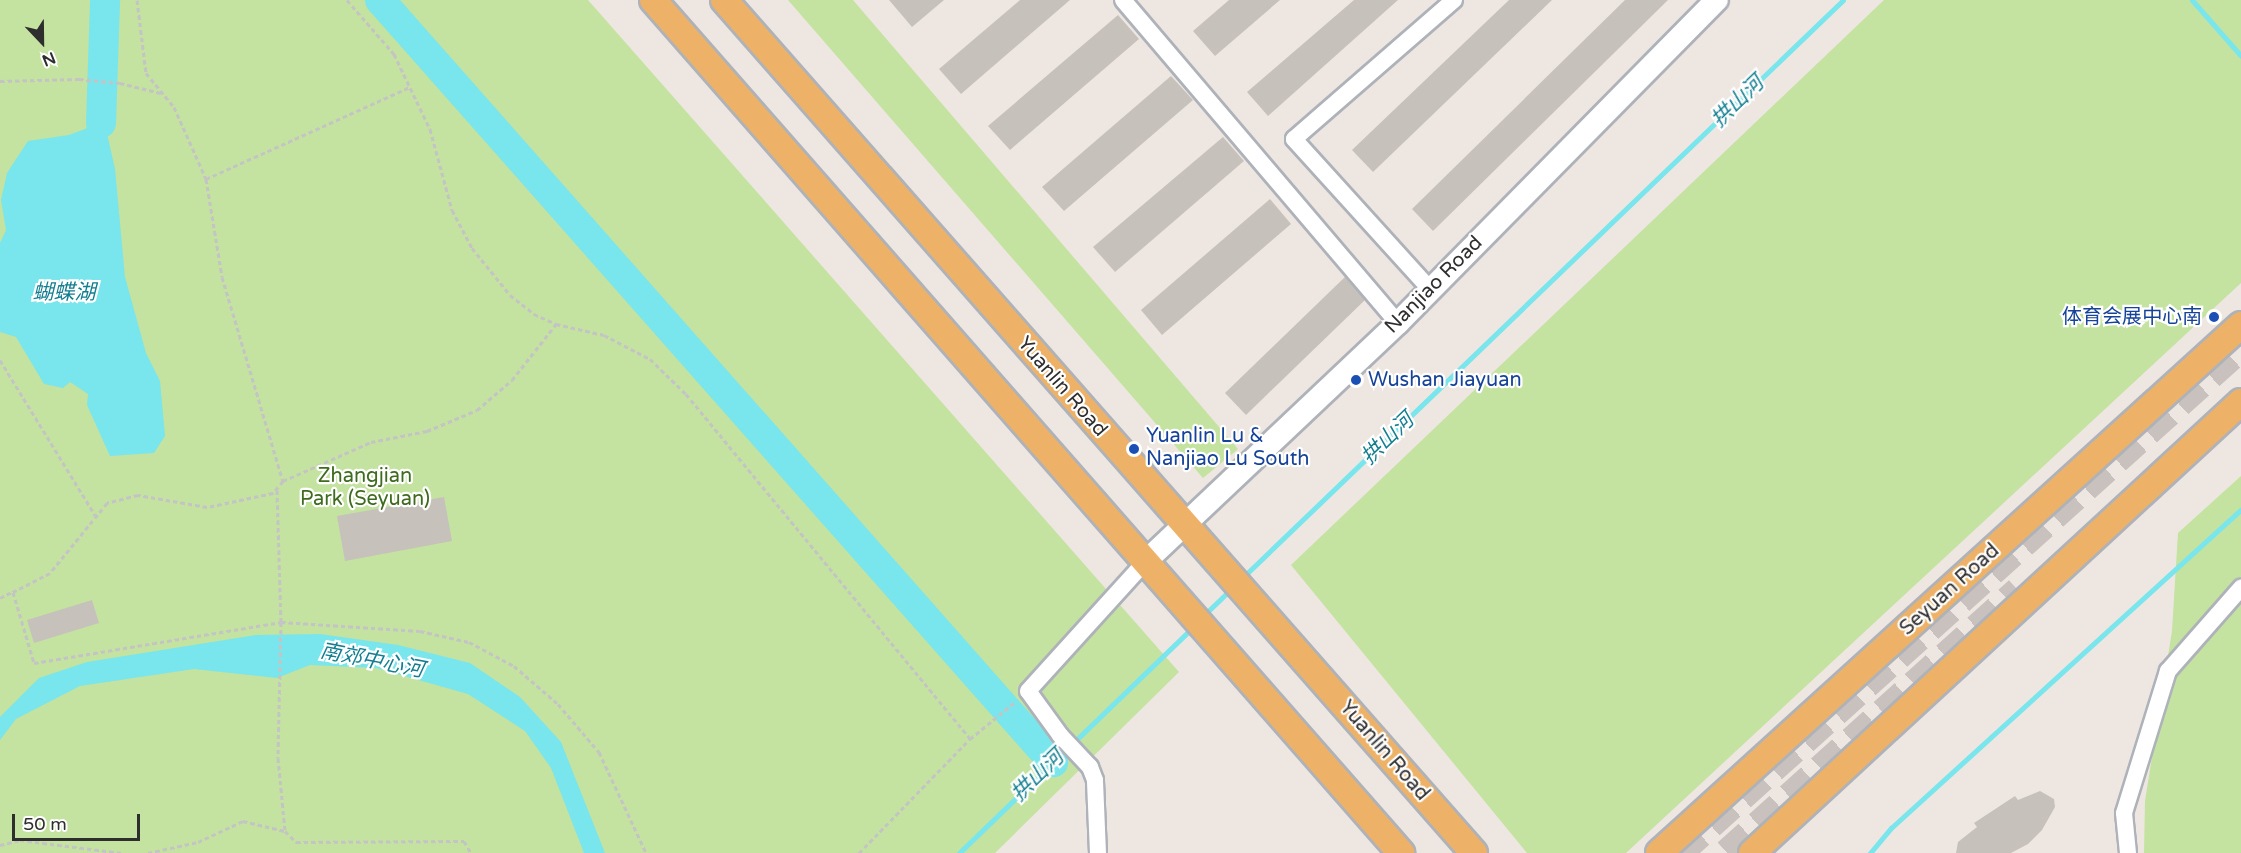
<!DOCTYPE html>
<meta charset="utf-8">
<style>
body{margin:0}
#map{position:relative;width:2241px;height:853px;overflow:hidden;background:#eee6e1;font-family:"Varela Round","Noto Sans SC",sans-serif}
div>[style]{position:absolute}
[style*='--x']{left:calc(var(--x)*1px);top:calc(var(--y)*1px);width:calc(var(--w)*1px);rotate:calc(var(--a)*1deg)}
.green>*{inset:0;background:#c4e2a0}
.water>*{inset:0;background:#79e5ec}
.stream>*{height:5px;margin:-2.5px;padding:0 2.5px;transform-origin:2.5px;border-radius:2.5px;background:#79e5ec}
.river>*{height:30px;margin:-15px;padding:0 15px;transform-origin:15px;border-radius:15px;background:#79e5ec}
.building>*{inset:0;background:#c7c1bc}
.highway-tunnel>*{height:28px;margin-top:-14px;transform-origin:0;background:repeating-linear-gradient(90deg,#c8c1bd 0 28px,transparent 0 42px)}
.path>*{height:3px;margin-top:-1.5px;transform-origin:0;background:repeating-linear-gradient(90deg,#c4c4c4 0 4.5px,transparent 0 7.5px)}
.roads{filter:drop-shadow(2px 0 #aeb2b9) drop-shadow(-2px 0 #aeb2b9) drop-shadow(0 2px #aeb2b9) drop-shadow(0 -2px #aeb2b9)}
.street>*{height:16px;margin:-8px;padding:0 8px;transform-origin:8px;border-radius:8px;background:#fff}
.secondary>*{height:22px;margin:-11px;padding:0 11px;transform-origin:11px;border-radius:11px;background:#fff}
.primary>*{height:26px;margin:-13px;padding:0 13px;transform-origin:13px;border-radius:13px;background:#edb267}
.dots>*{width:16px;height:16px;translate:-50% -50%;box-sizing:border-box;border:3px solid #fff;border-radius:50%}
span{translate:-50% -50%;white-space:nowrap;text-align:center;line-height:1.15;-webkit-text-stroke:4.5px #fff;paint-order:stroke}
.street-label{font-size:20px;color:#2e2e2e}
.transit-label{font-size:20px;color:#164399}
.right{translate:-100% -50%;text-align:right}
.left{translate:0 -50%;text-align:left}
.park-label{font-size:20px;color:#3e6b1e}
.water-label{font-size:21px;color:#127e90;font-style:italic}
.north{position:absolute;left:12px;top:12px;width:60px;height:60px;-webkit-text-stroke:4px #fff;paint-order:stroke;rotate:158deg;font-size:16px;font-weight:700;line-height:24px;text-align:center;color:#2e2e2e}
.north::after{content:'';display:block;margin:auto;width:21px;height:27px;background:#2e2e2e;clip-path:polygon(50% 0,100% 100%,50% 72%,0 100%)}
.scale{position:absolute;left:12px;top:814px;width:128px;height:27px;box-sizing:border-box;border:3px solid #2e2e2e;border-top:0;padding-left:8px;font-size:18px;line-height:21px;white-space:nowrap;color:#2e2e2e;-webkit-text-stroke:4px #fff;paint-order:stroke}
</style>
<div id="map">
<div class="green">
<i style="clip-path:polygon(0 0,588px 0,1179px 672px,995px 853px,0 853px)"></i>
<i style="clip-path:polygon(788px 0,853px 0,1238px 449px,1203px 478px)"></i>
<i style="clip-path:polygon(1884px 0,2241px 0,2241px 283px,1626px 853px,1527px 853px,1291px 565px)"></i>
<i style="clip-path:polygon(2241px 476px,2241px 853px,2144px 853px,2145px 801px,2172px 631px,2178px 533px)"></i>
</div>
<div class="water">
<i style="clip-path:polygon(101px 123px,106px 129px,115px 169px,125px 277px,146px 353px,160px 381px,165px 436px,154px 453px,110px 456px,87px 405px,88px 394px,70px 382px,63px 388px,44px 384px,16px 337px,0 332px,0 243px,6px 230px,1px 200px,7px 173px,28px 141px,69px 135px)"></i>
<i style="clip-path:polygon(320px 634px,398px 645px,470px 663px,520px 697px,561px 742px,605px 853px,584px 853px,551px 768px,525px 731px,468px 694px,376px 668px,310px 665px,277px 678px,194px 669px,80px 686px,16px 719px,0 740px,0 717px,39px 678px,87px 662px,256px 635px)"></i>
</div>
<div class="stream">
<i style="--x:2192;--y:0;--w:74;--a:48.8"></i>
<i style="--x:1241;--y:579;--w:835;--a:-43.88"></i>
<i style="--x:1202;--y:617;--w:42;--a:-44"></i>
<i style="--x:959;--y:853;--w:327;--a:-44"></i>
<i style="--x:1870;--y:853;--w:33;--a:-50"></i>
<i style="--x:1891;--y:828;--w:473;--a:-42.3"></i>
</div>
<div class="river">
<i style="--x:380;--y:0;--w:1017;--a:48.55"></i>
<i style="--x:101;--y:123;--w:123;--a:-88.1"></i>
</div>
<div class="building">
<i style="clip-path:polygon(889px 0,944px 0,912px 27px)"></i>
<i style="clip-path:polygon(1020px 0,1070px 0,961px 94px,939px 69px)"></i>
<i style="clip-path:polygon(1229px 0,1280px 0,1215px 56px,1193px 31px)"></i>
<i style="clip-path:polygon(1354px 0,1398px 0,1268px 116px,1247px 92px)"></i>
<i style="clip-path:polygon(1509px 0,1552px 0,1373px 172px,1352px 150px)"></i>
<i style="clip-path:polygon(1625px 0,1668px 0,1433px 231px,1412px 209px)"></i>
<i style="clip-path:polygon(1118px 15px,1139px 39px,1010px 150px,988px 126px)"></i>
<i style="clip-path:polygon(1171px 76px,1193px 100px,1064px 211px,1042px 187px)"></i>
<i style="clip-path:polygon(1223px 137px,1244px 161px,1115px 272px,1093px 247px)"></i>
<i style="clip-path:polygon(1270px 199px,1291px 224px,1162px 335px,1141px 310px)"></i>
<i style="clip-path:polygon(1345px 277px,1365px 300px,1246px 415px,1225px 393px)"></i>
<i style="clip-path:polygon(444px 497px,452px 541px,345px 561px,337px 516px)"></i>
<i style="clip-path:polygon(92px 600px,99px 623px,34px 643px,27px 620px)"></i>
<i style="clip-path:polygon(2040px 791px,2054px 799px,2055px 807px,2042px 830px,2028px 844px,2011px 853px,1956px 853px,1958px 842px,1977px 827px,1974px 823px,2015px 796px,2018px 800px)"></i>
</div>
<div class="highway-tunnel">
<i style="--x:1679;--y:853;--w:756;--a:-41.94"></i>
<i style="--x:1727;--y:853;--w:392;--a:-42"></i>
</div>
<div class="path">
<i style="--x:137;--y:0;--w:74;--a:83"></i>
<i style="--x:146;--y:73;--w:44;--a:50.5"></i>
<i style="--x:174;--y:107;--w:79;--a:66"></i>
<i style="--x:206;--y:179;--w:99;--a:80.7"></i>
<i style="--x:222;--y:277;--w:213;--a:73.4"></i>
<i style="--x:283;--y:481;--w:16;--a:130"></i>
<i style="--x:273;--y:493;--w:67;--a:168"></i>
<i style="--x:207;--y:507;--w:70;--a:-170.1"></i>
<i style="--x:138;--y:495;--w:32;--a:166"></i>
<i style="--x:107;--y:503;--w:90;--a:129.2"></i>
<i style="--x:50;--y:573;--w:42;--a:152.8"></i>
<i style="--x:13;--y:592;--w:74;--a:73.5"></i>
<i style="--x:34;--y:663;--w:250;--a:-9.4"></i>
<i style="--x:281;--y:622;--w:139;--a:3.7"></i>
<i style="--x:420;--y:631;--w:50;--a:12.7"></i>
<i style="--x:469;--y:642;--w:51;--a:28.1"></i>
<i style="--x:514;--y:666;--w:58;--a:40.8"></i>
<i style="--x:558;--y:704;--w:63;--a:49.5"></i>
<i style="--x:599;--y:752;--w:111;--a:65"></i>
<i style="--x:347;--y:0;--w:72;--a:49"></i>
<i style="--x:394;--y:54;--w:83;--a:64.4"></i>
<i style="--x:430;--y:129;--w:84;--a:74.8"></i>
<i style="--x:452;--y:210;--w:43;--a:62.2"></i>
<i style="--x:472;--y:248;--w:60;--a:51"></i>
<i style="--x:510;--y:295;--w:31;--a:38"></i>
<i style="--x:534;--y:314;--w:24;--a:24"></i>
<i style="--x:556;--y:324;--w:49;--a:12.9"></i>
<i style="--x:604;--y:335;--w:52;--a:27.6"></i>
<i style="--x:650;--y:359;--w:50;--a:44.2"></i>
<i style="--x:686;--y:394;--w:447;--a:50.5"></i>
<i style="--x:0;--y:81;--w:79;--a:-1.5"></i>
<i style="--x:79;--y:79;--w:41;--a:5.6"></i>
<i style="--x:120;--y:83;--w:42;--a:13.7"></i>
<i style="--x:206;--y:179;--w:224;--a:-24.3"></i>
<i style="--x:0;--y:360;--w:182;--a:58.5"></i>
<i style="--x:283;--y:481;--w:96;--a:-23.9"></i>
<i style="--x:371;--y:442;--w:57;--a:-11.1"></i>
<i style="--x:427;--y:431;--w:54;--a:-22.8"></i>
<i style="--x:477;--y:410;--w:46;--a:-40.6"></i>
<i style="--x:512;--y:380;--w:71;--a:-51.8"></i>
<i style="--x:277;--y:490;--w:132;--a:88.3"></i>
<i style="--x:281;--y:622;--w:136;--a:91.3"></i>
<i style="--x:278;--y:758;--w:73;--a:84.5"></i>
<i style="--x:0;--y:598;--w:13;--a:-27"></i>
<i style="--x:0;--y:845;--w:21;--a:-14"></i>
<i style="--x:20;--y:840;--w:102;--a:7.3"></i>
<i style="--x:148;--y:853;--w:51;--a:-12.4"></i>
<i style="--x:198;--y:842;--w:50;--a:-25"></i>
<i style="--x:243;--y:821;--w:43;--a:13.4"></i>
<i style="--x:285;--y:831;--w:16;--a:45"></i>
<i style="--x:296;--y:842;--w:168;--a:-0.3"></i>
<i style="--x:464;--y:841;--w:14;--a:60"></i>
<i style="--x:859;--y:853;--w:159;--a:-45.8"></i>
<i style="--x:970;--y:739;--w:58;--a:-39.4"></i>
</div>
<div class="roads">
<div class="street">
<i style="--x:1123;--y:0;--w:424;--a:49.6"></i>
<i style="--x:1429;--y:288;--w:201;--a:-132.2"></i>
<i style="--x:1294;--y:139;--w:212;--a:-41"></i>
<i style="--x:1098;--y:853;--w:73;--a:-92.4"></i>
<i style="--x:1095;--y:780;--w:14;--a:-111"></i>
<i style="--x:1090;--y:767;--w:44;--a:-133.2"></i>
<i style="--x:1060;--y:735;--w:54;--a:-126"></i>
<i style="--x:1028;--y:691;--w:173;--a:-47.8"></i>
<i style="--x:2128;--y:853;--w:40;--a:-95.7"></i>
<i style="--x:2124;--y:813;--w:149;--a:-72.8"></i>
<i style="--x:2168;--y:671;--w:111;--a:-48.7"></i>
</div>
<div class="secondary">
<i style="--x:1144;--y:563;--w:349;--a:-43.4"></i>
<i style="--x:1398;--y:323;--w:454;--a:-45.4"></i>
</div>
<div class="primary">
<i style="--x:653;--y:0;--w:1135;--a:48.75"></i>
<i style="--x:724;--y:0;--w:1136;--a:48.68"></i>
<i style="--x:1659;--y:853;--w:786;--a:-42.21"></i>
<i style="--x:1752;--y:853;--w:665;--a:-42.69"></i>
</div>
</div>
<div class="dots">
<i style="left:2214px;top:317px;background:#1a4fb4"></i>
<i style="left:1356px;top:380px;background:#1a4fb4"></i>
<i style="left:1134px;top:449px;background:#1a4fb4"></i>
</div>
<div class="street-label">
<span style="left:1434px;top:285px;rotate:-45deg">Nanjiao Road</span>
<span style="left:1062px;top:387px;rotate:49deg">Yuanlin Road</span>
<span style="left:1950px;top:590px;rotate:-42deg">Seyuan Road</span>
<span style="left:1384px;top:751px;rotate:49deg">Yuanlin Road</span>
</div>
<div class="transit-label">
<span class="right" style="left:2202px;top:317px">体育会展中心南</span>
<span class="left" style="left:1368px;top:380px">Wushan Jiayuan</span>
<span class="left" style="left:1146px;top:448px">Yuanlin Lu &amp;<br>Nanjiao Lu South</span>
</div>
<div class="park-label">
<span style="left:365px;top:488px">Zhangjian<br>Park (Seyuan)</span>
</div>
<div class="water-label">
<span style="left:1738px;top:102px;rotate:-44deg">拱山河</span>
<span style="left:64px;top:293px">蝴蝶湖</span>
<span style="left:1388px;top:439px;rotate:-44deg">拱山河</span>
<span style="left:372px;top:661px;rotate:11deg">南郊中心河</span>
<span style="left:1038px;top:776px;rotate:-44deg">拱山河</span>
</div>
<div class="north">N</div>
<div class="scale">50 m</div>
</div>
